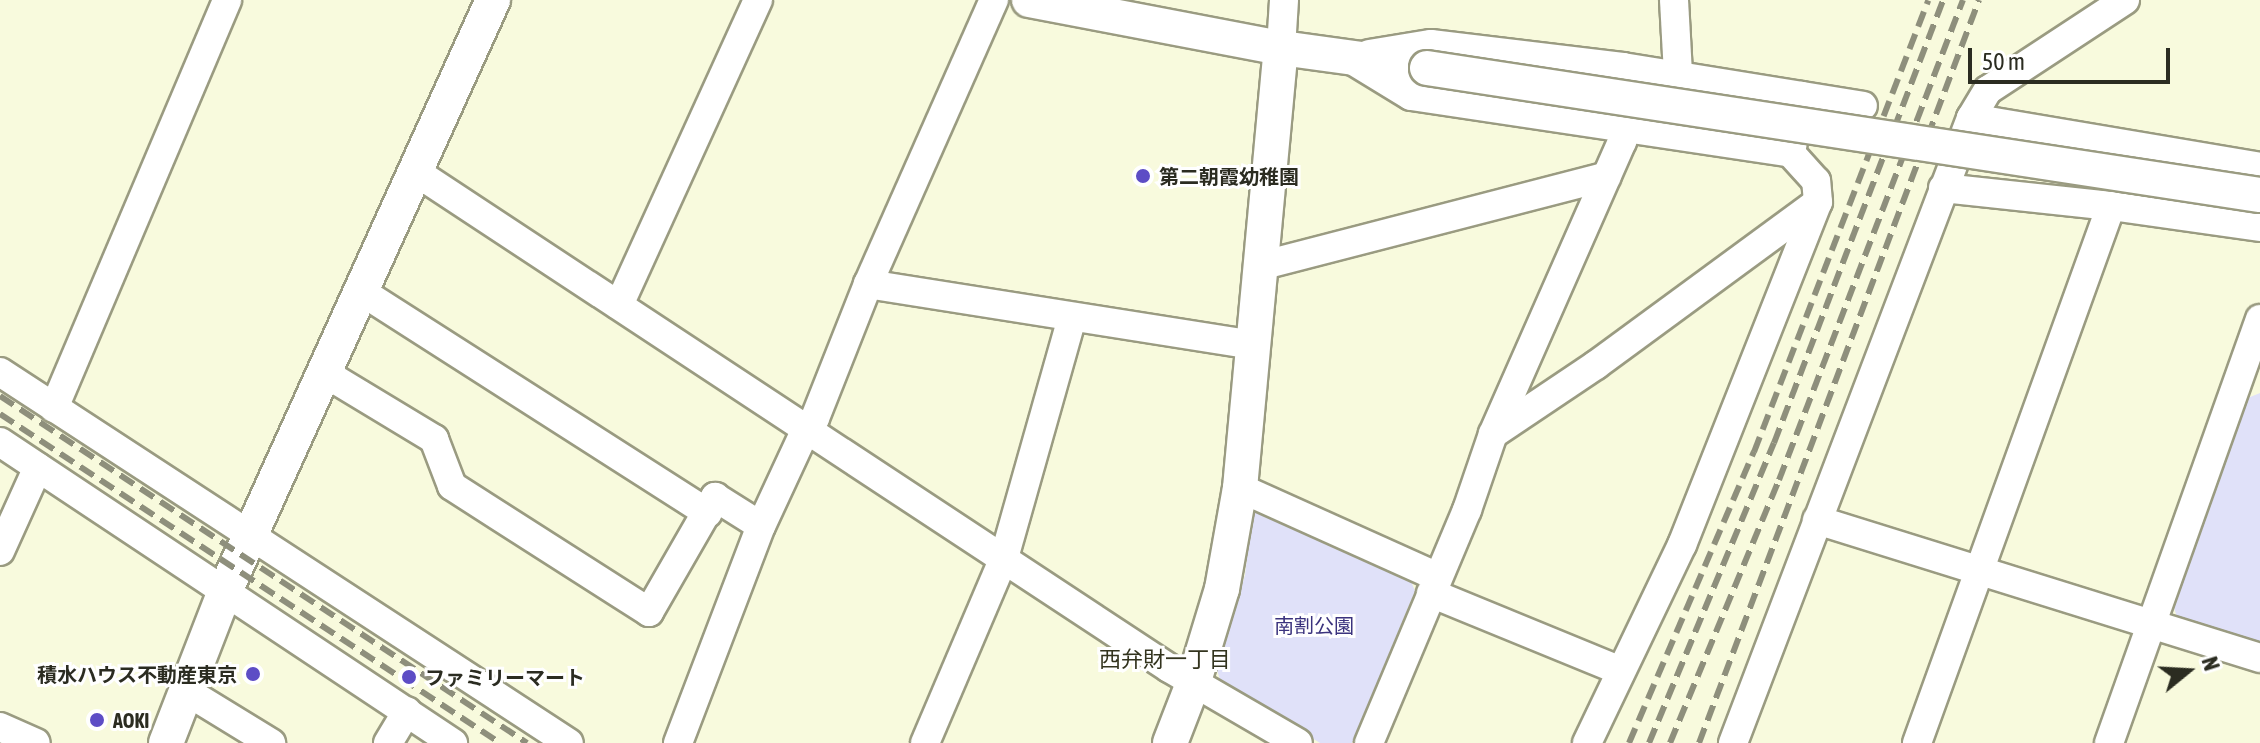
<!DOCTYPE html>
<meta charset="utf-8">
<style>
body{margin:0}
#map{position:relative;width:2260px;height:743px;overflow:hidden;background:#f8fadd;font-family:"Asap Condensed","Noto Sans JP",sans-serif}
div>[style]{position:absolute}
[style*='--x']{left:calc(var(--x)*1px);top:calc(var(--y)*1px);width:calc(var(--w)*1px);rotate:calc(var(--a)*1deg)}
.green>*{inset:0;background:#e0e1f9}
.roads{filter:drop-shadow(2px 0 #9a9b81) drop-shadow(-2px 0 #9a9b81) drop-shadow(0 2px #9a9b81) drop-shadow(0 -2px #9a9b81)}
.minor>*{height:28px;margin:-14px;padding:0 14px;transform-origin:14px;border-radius:14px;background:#fff}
.tertiary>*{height:34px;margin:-17px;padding:0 17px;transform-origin:17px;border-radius:17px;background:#fff}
.rail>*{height:6px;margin-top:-3px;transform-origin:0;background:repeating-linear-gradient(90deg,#8e8f7c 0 16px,transparent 0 24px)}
.bridges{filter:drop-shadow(2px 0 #9a9b81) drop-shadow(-2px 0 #9a9b81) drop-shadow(0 2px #9a9b81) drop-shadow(0 -2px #9a9b81)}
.tertiary-bridge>*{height:34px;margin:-17px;padding:0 17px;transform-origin:17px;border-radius:17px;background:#fff}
.dots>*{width:22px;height:22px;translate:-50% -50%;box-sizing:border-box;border:4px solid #fff;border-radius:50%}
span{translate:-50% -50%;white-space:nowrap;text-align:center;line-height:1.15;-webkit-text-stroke:6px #fff;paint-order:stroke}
.poi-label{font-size:20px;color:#2b2c21;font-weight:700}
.left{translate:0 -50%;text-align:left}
.right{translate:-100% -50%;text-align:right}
.park-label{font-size:20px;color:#3b337e}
.neighbourhood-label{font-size:22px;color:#33341e}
.north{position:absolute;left:2148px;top:631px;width:80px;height:80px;-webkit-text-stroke:6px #fff;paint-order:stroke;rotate:72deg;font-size:22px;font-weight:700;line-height:32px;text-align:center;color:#2b2c21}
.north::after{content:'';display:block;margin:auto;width:28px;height:36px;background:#2b2c21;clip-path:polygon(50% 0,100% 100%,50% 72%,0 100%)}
.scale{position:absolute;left:1968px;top:48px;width:202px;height:36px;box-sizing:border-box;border:4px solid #2b2c21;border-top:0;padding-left:10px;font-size:24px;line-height:28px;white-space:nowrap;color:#2b2c21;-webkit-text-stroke:6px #fff;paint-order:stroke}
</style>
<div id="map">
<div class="green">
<i style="clip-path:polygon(2260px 393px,2260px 645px,2178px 620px,2172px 602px,2243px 400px)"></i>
<i style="clip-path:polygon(1264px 510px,1409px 576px,1415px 591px,1352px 743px,1320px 743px,1220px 680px,1217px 670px,1245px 575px,1252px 514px)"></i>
</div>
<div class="roads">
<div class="minor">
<i style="--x:1674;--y:0;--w:75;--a:86.9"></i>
<i style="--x:1281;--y:48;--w:48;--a:-86.4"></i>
<i style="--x:1369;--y:54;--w:63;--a:-9.2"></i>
<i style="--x:1431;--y:44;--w:193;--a:6.8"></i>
<i style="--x:1623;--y:67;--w:243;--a:9.2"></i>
<i style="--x:1352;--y:60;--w:69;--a:31.4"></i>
<i style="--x:1411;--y:96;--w:384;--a:8.5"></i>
<i style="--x:1971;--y:118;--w:293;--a:9.6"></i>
<i style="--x:416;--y:172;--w:902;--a:33.37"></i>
<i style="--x:1169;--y:668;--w:149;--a:30.2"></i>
<i style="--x:1943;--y:188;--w:169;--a:6.1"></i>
<i style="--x:2111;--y:206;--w:150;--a:8"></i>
<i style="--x:1260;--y:266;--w:358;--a:-14.5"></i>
<i style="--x:868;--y:284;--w:390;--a:9"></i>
<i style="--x:359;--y:290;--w:414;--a:32.6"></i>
<i style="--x:619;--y:305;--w:335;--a:-65.5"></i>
<i style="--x:0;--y:372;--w:679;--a:33.11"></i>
<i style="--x:323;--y:372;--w:130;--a:31.1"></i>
<i style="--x:434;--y:439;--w:50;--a:69"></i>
<i style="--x:452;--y:486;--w:234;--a:32.6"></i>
<i style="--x:649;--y:612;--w:133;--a:-60.1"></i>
<i style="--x:715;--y:497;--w:54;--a:32.2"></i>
<i style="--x:54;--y:408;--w:443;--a:-67"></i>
<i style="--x:1493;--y:434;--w:124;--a:-33.8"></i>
<i style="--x:1596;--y:365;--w:275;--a:-36.3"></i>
<i style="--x:0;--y:442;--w:544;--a:33.6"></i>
<i style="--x:1240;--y:488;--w:217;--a:24.2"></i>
<i style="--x:1817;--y:520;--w:464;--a:17.3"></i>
<i style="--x:0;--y:551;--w:92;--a:-65.7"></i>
<i style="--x:1431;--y:593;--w:205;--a:22.3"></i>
<i style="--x:186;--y:691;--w:100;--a:31.5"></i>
<i style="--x:0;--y:727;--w:39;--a:24"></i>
<i style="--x:388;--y:743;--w:37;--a:-59"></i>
<i style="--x:678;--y:743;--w:232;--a:-69.1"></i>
<i style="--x:761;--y:526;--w:109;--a:-65.1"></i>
<i style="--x:807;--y:427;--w:12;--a:-48"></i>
<i style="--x:815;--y:418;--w:144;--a:-68.4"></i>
<i style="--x:868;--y:284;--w:311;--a:-66.1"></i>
<i style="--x:925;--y:743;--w:201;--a:-66.9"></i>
<i style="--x:1004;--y:558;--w:250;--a:-74.2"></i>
<i style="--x:1369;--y:743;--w:253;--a:-67.2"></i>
<i style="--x:1467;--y:510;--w:80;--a:-71.1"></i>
<i style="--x:1493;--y:434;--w:319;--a:-66.2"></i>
<i style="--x:1622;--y:142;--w:15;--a:-70"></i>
<i style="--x:1627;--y:128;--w:61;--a:-93.8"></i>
<i style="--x:1587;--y:743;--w:220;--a:-64.4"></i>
<i style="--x:1682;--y:545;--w:369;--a:-68.4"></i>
<i style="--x:1818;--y:202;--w:21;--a:-95"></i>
<i style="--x:1816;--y:181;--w:38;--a:-132"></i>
<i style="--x:1791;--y:153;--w:58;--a:-80"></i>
<i style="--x:1733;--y:743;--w:669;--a:-69.15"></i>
<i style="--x:1971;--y:118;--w:33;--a:-59"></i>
<i style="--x:1988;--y:90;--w:164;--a:-33.3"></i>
<i style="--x:1917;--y:743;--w:571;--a:-70.14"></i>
<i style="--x:2109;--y:743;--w:450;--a:-70.4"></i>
</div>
<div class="tertiary">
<i style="--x:1029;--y:0;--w:257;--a:10.8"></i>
<i style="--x:1281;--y:48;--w:147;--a:7.8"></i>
<i style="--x:166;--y:743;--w:163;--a:-68.8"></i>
<i style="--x:225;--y:591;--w:649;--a:-65.61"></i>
<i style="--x:1170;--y:743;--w:66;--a:-68.8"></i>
<i style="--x:1194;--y:681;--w:96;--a:-73.1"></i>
<i style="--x:1222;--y:589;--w:103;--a:-79.9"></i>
<i style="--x:1240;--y:488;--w:442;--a:-84.7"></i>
</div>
</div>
<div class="rail">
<i style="--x:0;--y:396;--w:631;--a:33.36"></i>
<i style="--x:0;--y:414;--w:599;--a:33.34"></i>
<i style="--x:1629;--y:743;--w:317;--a:-66.8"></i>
<i style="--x:1754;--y:452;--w:484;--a:-68.9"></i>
<i style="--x:1649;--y:743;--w:325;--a:-67.4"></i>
<i style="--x:1774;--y:443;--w:474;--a:-69.1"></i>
<i style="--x:1670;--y:743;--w:285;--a:-67.5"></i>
<i style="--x:1779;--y:480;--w:514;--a:-69.03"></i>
<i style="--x:1699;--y:743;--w:794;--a:-69.35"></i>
</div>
<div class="bridges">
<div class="tertiary-bridge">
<i style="--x:1427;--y:68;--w:843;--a:8.67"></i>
</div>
</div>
<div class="dots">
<i style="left:1143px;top:176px;background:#5d4dc5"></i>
<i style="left:253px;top:674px;background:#5d4dc5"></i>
<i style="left:409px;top:677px;background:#5d4dc5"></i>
<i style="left:97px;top:720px;background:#5d4dc5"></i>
</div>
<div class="poi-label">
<span class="left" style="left:1159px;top:176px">第二朝霞幼稚園</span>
<span class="right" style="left:237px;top:674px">積水ハウス不動産東京</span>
<span class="left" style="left:425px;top:677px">ファミリーマート</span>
<span class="left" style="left:113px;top:720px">AOKI</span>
</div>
<div class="park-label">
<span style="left:1314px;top:625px">南割公園</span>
</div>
<div class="neighbourhood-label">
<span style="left:1165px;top:660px">西弁財一丁目</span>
</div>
<div class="north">N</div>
<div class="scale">50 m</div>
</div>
